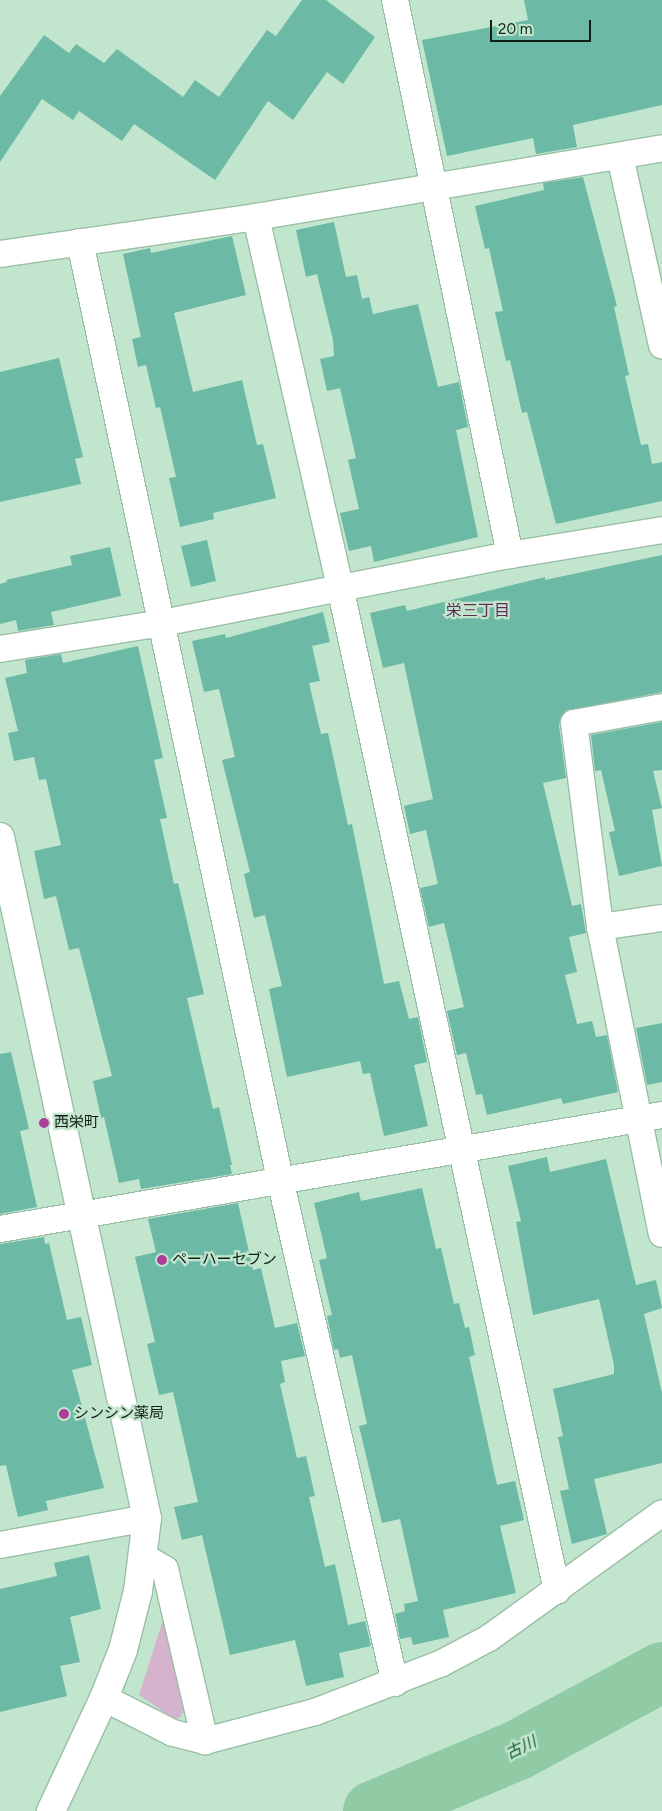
<!DOCTYPE html>
<meta charset="utf-8">
<style>
body{margin:0}
#map{position:relative;width:662px;height:1811px;overflow:hidden;background:#c1e6cd;font-family:Figtree,"Noto Sans JP",sans-serif}
div>[style]{position:absolute}
[style*='--x']{left:calc(var(--x)*1px);top:calc(var(--y)*1px);width:calc(var(--w)*1px);rotate:calc(var(--a)*1deg)}
.green>*{inset:0;background:#d6b3cd}
.river>*{height:60px;margin:-30px;padding:0 30px;transform-origin:30px;border-radius:30px;background:#90cba5}
.building>*{inset:0;background:#6cb9a5}
.roads{filter:drop-shadow(1px 0 #99bea5) drop-shadow(-1px 0 #99bea5) drop-shadow(0 1px #99bea5) drop-shadow(0 -1px #99bea5)}
.street>*{height:26px;margin:-13px;padding:0 13px;transform-origin:13px;border-radius:13px;background:#fff}
.secondary>*{height:28px;margin:-14px;padding:0 14px;transform-origin:14px;border-radius:14px;background:#fff}
.dots>*{width:14px;height:14px;translate:-50% -50%;box-sizing:border-box;border:2px solid #c1e6cd;border-radius:50%}
span{translate:-50% -50%;white-space:nowrap;text-align:center;line-height:1.15;-webkit-text-stroke:4.5px #c1e6cd;paint-order:stroke}
.poi-label{font-size:15px;color:#111f16}
.left{translate:0 -50%;text-align:left}
.neighbourhood-label{font-size:16px;color:#622b57}
.water-label{font-size:16px;color:#175a36;font-style:italic}
.scale{position:absolute;left:490px;top:20px;width:101px;height:22px;box-sizing:border-box;border:2px solid #111f16;border-top:0;padding-left:6px;font-size:15px;line-height:18px;white-space:nowrap;color:#111f16;-webkit-text-stroke:4px #c1e6cd;paint-order:stroke}
</style>
<div id="map">
<div class="green">
<i style="clip-path:polygon(162px 1623px,167px 1623px,186px 1710px,179px 1718px,173px 1718px,139px 1695px)"></i>
</div>
<div class="river">
<i style="--x:373;--y:1811;--w:155;--a:-22.8"></i>
<i style="--x:516;--y:1751;--w:166;--a:-28.4"></i>
</div>
<div class="building">
<i style="clip-path:polygon(302px 0,326px 0,375px 37px,343px 84px,327px 72px,293px 120px,268px 101px,215px 180px,134px 124px,122px 141px,79px 111px,73px 120px,42px 99px,0 162px,0 96px,44px 35px,69px 53px,76px 44px,104px 63px,117px 49px,183px 97px,195px 80px,219px 97px,267px 30px,276px 36px)"></i>
<i style="clip-path:polygon(524px 0,662px 0,662px 105px,573px 125px,577px 147px,536px 154px,533px 138px,447px 156px,422px 40px,528px 20px)"></i>
<i style="clip-path:polygon(583px 177px,617px 306px,614px 307px,629px 375px,625px 376px,641px 445px,648px 444px,652px 464px,662px 462px,662px 501px,556px 524px,527px 412px,522px 413px,510px 360px,506px 361px,495px 312px,503px 311px,489px 248px,485px 249px,475px 206px,544px 190px,543px 183px)"></i>
<i style="clip-path:polygon(334px 222px,346px 277px,357px 275px,362px 299px,369px 297px,373px 314px,418px 304px,438px 387px,459px 382px,468px 427px,456px 430px,478px 537px,374px 562px,371px 546px,349px 551px,340px 513px,359px 509px,348px 460px,356px 458px,340px 388px,327px 391px,320px 359px,334px 356px,333px 340px,317px 274px,306px 277px,296px 230px)"></i>
<i style="clip-path:polygon(232px 236px,246px 295px,174px 313px,193px 392px,242px 380px,257px 445px,263px 444px,276px 498px,213px 513px,214px 519px,180px 527px,169px 478px,176px 477px,160px 407px,156px 408px,146px 365px,138px 367px,132px 339px,141px 337px,123px 254px,150px 248px,151px 253px)"></i>
<i style="clip-path:polygon(59px 358px,83px 457px,75px 459px,81px 484px,0 502px,0 372px)"></i>
<i style="clip-path:polygon(207px 540px,216px 581px,191px 587px,181px 546px)"></i>
<i style="clip-path:polygon(110px 547px,121px 596px,51px 612px,54px 625px,18px 631px,16px 620px,0 624px,0 584px,7px 582px,6px 580px,72px 565px,70px 556px)"></i>
<i style="clip-path:polygon(662px 555px,662px 692px,565px 711px,559px 725px,566px 778px,543px 783px,572px 906px,581px 904px,586px 933px,569px 937px,577px 972px,565px 975px,577px 1024px,592px 1021px,596px 1037px,607px 1035px,618px 1092px,563px 1104px,561px 1098px,487px 1115px,482px 1094px,476px 1095px,466px 1053px,457px 1055px,447px 1011px,464px 1007px,444px 923px,429px 927px,420px 888px,438px 884px,426px 830px,410px 834px,404px 806px,433px 799px,404px 663px,383px 668px,370px 613px,405px 605px,407px 611px,545px 577px,545px 580px)"></i>
<i style="clip-path:polygon(323px 612px,330px 642px,312px 646px,320px 681px,309px 683px,321px 734px,328px 733px,348px 825px,352px 824px,384px 984px,399px 981px,409px 1019px,418px 1017px,427px 1062px,414px 1065px,428px 1126px,384px 1136px,370px 1073px,363px 1074px,360px 1061px,287px 1077px,269px 989px,282px 986px,265px 915px,254px 918px,244px 874px,250px 872px,222px 760px,235px 757px,219px 689px,204px 692px,192px 641px,225px 634px,226px 638px)"></i>
<i style="clip-path:polygon(138px 646px,163px 758px,154px 760px,167px 818px,160px 819px,174px 884px,178px 883px,204px 994px,187px 998px,213px 1109px,219px 1107px,232px 1165px,230px 1165px,232px 1174px,141px 1189px,139px 1179px,119px 1183px,104px 1117px,101px 1118px,93px 1081px,112px 1076px,79px 948px,69px 950px,56px 896px,44px 899px,34px 851px,61px 845px,46px 779px,39px 780px,34px 757px,14px 761px,8px 733px,18px 731px,5px 678px,27px 673px,25px 660px,61px 654px,63px 663px)"></i>
<i style="clip-path:polygon(662px 722px,662px 770px,653px 771px,662px 808px,652px 810px,662px 866px,619px 876px,609px 832px,615px 831px,601px 770px,595px 771px,591px 735px)"></i>
<i style="clip-path:polygon(662px 1023px,662px 1082px,647px 1085px,636px 1028px)"></i>
<i style="clip-path:polygon(11px 1052px,29px 1129px,20px 1131px,37px 1207px,0 1214px,0 1054px)"></i>
<i style="clip-path:polygon(547px 1157px,550px 1172px,606px 1159px,636px 1285px,656px 1280px,662px 1308px,644px 1314px,662px 1393px,662px 1463px,594px 1479px,607px 1534px,572px 1544px,560px 1491px,569px 1489px,558px 1437px,563px 1436px,553px 1389px,614px 1374px,614px 1365px,599px 1299px,533px 1315px,516px 1222px,521px 1221px,508px 1166px)"></i>
<i style="clip-path:polygon(422px 1188px,436px 1249px,441px 1248px,454px 1304px,459px 1303px,465px 1328px,469px 1327px,475px 1355px,469px 1357px,497px 1485px,515px 1481px,524px 1520px,500px 1526px,516px 1593px,443px 1610px,449px 1637px,413px 1645px,411px 1637px,400px 1639px,395px 1614px,405px 1611px,404px 1604px,418px 1601px,400px 1519px,382px 1523px,359px 1426px,367px 1424px,352px 1355px,340px 1358px,338px 1349px,334px 1350px,327px 1316px,332px 1315px,319px 1260px,327px 1258px,314px 1203px,359px 1192px,361px 1201px)"></i>
<i style="clip-path:polygon(238px 1203px,253px 1270px,261px 1268px,275px 1328px,297px 1323px,305px 1356px,281px 1361px,285px 1382px,280px 1384px,297px 1458px,306px 1456px,315px 1496px,309px 1497px,325px 1567px,335px 1564px,348px 1625px,365px 1621px,371px 1646px,339px 1653px,344px 1677px,306px 1686px,295px 1640px,230px 1655px,202px 1535px,182px 1540px,174px 1507px,198px 1502px,173px 1392px,159px 1395px,147px 1344px,155px 1342px,135px 1257px,156px 1252px,148px 1219px)"></i>
<i style="clip-path:polygon(44px 1237px,45px 1244px,49px 1243px,67px 1320px,81px 1317px,92px 1365px,72px 1370px,104px 1488px,46px 1501px,48px 1510px,18px 1517px,6px 1465px,0 1466px,0 1244px)"></i>
<i style="clip-path:polygon(89px 1555px,101px 1609px,70px 1617px,80px 1662px,60px 1666px,67px 1696px,0 1712px,0 1589px,57px 1576px,54px 1563px)"></i>
</div>
<div class="roads">
<div class="street">
<i style="--x:395;--y:0;--w:567;--a:78.29"></i>
<i style="--x:620;--y:156;--w:194;--a:77.5"></i>
<i style="--x:256;--y:217;--w:384;--a:77.2"></i>
<i style="--x:341;--y:591;--w:1023;--a:77.81"></i>
<i style="--x:80;--y:242;--w:958;--a:77.95"></i>
<i style="--x:280;--y:1179;--w:517;--a:77.15"></i>
<i style="--x:0;--y:254;--w:259;--a:-8.2"></i>
<i style="--x:256;--y:217;--w:412;--a:-9.6"></i>
<i style="--x:0;--y:649;--w:164;--a:-9.1"></i>
<i style="--x:162;--y:623;--w:355;--a:-11.1"></i>
<i style="--x:510;--y:555;--w:154;--a:-9.3"></i>
<i style="--x:662;--y:707;--w:89;--a:169.7"></i>
<i style="--x:574;--y:723;--w:206;--a:82.7"></i>
<i style="--x:600;--y:927;--w:313;--a:78.6"></i>
<i style="--x:600;--y:927;--w:63;--a:-8.3"></i>
<i style="--x:0;--y:1229;--w:672;--a:-9.77"></i>
<i style="--x:0;--y:1545;--w:149;--a:-10.4"></i>
<i style="--x:144;--y:1557;--w:24;--a:30"></i>
<i style="--x:165;--y:1569;--w:177;--a:76.9"></i>
<i style="--x:104;--y:1698;--w:77;--a:26.9"></i>
<i style="--x:173;--y:1733;--w:33;--a:14"></i>
<i style="--x:205;--y:1741;--w:114;--a:-14.8"></i>
<i style="--x:315;--y:1712;--w:136;--a:-21.1"></i>
<i style="--x:442;--y:1663;--w:53;--a:-28"></i>
<i style="--x:489;--y:1638;--w:213;--a:-35.8"></i>
</div>
<div class="secondary">
<i style="--x:0;--y:837;--w:697;--a:77.82"></i>
<i style="--x:147;--y:1518;--w:74;--a:97"></i>
<i style="--x:138;--y:1591;--w:61;--a:104.3"></i>
<i style="--x:123;--y:1650;--w:52;--a:111.6"></i>
<i style="--x:104;--y:1698;--w:125;--a:115.1"></i>
</div>
</div>
<div class="dots">
<i style="left:44px;top:1123px;background:#ad3d99"></i>
<i style="left:162px;top:1260px;background:#ad3d99"></i>
<i style="left:64px;top:1414px;background:#ad3d99"></i>
</div>
<div class="poi-label">
<span class="left" style="left:54px;top:1123px">西栄町</span>
<span class="left" style="left:172px;top:1260px">ペーハーセブン</span>
<span class="left" style="left:74px;top:1414px">シンシン薬局</span>
</div>
<div class="neighbourhood-label">
<span style="left:478px;top:611px">栄三丁目</span>
</div>
<div class="water-label">
<span style="left:521px;top:1748px;rotate:-26deg">古川</span>
</div>
<div class="scale">20 m</div>
</div>
